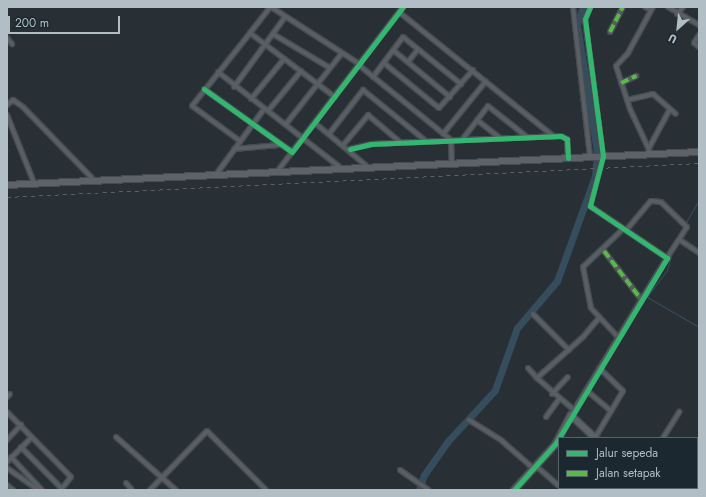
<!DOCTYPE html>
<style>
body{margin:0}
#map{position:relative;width:706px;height:497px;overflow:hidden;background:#283035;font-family:Jost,sans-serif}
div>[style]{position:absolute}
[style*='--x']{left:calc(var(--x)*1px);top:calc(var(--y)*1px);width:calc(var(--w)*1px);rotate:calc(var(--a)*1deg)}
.stream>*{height:1px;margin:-0.5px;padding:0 0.5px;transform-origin:0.5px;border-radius:0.5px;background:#354d5d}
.river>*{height:7px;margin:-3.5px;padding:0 3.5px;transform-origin:3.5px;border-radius:3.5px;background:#354d5d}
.roads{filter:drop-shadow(1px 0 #464c50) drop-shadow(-1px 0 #464c50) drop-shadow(0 1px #464c50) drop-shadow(0 -1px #464c50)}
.street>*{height:4px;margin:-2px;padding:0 2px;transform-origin:2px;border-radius:2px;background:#585e63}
.secondary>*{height:5.5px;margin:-2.75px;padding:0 2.75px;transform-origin:2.75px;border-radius:2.75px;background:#5c6268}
.rail>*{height:1px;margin-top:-0.5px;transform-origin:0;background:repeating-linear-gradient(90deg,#5b6266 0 4px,transparent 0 8px)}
.quiet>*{height:4px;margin-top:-2px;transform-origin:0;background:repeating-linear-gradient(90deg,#58b947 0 8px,transparent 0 12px)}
.cycleway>*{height:5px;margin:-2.5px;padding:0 2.5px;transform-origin:2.5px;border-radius:2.5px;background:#33b770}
span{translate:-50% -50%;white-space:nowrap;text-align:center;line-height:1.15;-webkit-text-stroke:3px #1c282f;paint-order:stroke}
.frame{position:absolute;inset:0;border:8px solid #b1bec6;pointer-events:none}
.legend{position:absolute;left:558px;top:437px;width:140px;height:52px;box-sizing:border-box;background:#1c282f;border:1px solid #58646b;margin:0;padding:5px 7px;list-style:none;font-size:12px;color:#b1bec6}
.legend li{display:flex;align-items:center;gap:8px;height:20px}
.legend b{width:20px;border:1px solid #58646b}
.north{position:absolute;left:658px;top:8px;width:40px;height:40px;-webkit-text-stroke:3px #1c282f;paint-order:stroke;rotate:207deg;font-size:11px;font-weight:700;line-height:16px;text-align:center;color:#b1bec6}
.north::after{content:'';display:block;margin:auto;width:14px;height:18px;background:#b1bec6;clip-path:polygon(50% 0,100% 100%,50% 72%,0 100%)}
.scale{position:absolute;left:8px;top:16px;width:112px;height:18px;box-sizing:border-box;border:2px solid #b1bec6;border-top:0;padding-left:5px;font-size:12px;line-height:14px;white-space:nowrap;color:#b1bec6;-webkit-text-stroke:3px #1c282f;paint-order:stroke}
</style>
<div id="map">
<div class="stream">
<i style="--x:685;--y:224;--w:28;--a:-60"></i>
<i style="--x:678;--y:238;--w:13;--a:-61"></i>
<i style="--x:671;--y:256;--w:15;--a:106"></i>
<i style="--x:667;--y:270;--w:34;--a:127"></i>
<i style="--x:647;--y:297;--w:60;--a:30"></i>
</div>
<div class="river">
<i style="--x:419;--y:490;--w:16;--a:-72"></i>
<i style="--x:424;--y:475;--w:42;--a:-54.8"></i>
<i style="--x:448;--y:441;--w:69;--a:-47.3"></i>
<i style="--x:495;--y:390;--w:66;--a:-70.5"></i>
<i style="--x:517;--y:328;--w:62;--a:-49.6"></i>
<i style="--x:557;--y:281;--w:112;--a:-70.1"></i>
<i style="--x:595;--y:176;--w:24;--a:-85"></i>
<i style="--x:597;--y:152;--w:130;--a:-98.9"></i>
<i style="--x:577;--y:24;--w:18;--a:-71"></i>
</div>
<div class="roads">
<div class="street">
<i style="--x:271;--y:7;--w:107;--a:32.8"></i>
<i style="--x:573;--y:7;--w:150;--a:83.5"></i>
<i style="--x:645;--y:7;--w:7;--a:27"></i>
<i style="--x:668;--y:7;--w:36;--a:30"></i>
<i style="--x:399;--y:12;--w:198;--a:38.8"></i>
<i style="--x:677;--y:14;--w:9;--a:-49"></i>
<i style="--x:610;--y:32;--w:28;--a:-63"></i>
<i style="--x:250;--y:33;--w:33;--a:-52"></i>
<i style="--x:273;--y:34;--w:66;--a:30.8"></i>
<i style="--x:699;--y:35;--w:9;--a:122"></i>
<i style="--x:694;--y:43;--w:6;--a:39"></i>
<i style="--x:7;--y:38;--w:8;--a:50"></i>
<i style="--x:393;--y:50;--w:74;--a:39.5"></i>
<i style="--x:408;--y:62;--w:16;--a:-52"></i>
<i style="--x:384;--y:63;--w:71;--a:39.3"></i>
<i style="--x:439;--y:108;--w:51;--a:-48.2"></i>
<i style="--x:360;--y:66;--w:117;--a:39.1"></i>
<i style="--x:451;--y:140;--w:24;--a:88"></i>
<i style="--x:218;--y:72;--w:157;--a:38"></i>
<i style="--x:373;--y:77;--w:50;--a:-53.1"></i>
<i style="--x:403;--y:37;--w:75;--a:39"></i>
<i style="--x:621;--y:83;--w:17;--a:-25"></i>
<i style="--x:234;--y:87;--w:87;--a:-53.9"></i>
<i style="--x:204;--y:89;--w:108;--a:35.6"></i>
<i style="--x:292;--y:152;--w:183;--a:-52.6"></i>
<i style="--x:251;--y:99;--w:52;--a:-50.5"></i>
<i style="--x:627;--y:100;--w:27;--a:-13"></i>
<i style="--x:653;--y:94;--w:30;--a:41"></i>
<i style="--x:7;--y:105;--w:8;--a:-40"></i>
<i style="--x:13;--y:100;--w:12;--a:35"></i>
<i style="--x:23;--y:107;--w:103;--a:45.8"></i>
<i style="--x:268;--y:111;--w:52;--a:-50.5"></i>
<i style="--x:7;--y:115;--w:73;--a:68.3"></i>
<i style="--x:477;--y:120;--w:29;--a:38"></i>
<i style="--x:315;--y:123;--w:70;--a:39.8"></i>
<i style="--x:286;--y:124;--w:90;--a:-51.7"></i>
<i style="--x:329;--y:134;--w:56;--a:-52.3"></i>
<i style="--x:363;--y:90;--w:81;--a:39"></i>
<i style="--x:443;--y:134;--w:68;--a:-50.9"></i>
<i style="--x:462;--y:140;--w:43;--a:-52.6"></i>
<i style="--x:488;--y:106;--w:50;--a:38.5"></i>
<i style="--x:240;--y:141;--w:59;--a:-143.9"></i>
<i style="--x:192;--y:106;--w:93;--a:-51.5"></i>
<i style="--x:250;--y:33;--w:106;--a:37"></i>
<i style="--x:344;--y:144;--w:38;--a:-50"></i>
<i style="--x:368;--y:115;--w:43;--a:40.3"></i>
<i style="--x:649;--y:148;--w:44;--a:-61.7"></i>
<i style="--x:234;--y:149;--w:45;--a:-5.1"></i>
<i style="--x:350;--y:149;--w:22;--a:-13"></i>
<i style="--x:371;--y:144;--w:190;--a:-2.4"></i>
<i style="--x:561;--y:136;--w:7;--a:27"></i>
<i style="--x:567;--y:139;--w:19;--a:87"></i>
<i style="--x:651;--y:154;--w:50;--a:-115"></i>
<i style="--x:630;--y:109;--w:45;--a:-108"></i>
<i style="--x:616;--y:66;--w:18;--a:-47"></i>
<i style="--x:628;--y:53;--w:52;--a:-61.5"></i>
<i style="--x:277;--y:172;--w:25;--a:-53"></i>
<i style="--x:215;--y:176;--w:83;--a:-53.8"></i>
<i style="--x:628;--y:228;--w:35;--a:-50"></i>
<i style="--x:651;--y:201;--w:10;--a:6"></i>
<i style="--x:661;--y:202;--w:36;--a:44"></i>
<i style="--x:687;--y:227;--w:37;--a:123"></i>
<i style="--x:680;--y:240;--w:23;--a:34"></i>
<i style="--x:604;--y:251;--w:59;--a:52.5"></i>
<i style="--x:533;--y:314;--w:51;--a:45"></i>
<i style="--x:618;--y:337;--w:40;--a:-133"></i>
<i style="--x:591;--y:308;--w:42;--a:-101"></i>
<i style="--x:583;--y:267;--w:55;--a:-43.5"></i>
<i style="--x:528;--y:368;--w:13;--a:48"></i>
<i style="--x:586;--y:390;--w:33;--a:40"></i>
<i style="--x:552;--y:394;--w:23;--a:-47"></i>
<i style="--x:7;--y:397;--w:4;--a:-45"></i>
<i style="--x:574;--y:410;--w:49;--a:-139.1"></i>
<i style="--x:537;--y:378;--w:62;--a:-41.7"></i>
<i style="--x:583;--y:337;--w:25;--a:-50"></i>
<i style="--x:7;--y:412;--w:91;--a:45.4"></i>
<i style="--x:71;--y:477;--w:16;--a:128"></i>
<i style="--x:571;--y:415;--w:184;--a:-58.6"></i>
<i style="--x:667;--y:258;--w:93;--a:-146"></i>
<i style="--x:590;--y:206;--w:52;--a:-75.4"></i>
<i style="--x:603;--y:156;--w:138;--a:-97.5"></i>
<i style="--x:585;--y:19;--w:13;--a:-67"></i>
<i style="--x:546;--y:417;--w:22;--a:-54"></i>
<i style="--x:469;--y:420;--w:39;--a:32"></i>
<i style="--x:502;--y:441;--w:43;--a:41.2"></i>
<i style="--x:116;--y:437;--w:80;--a:41.5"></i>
<i style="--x:595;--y:438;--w:55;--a:-59.2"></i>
<i style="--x:623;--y:391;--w:33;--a:-136"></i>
<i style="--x:663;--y:438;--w:31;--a:-58"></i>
<i style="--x:7;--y:440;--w:21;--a:-47"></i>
<i style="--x:21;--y:447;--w:59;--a:45.7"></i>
<i style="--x:11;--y:457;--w:45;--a:46.8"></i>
<i style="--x:7;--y:462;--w:35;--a:-45"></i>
<i style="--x:536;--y:466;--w:29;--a:41"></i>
<i style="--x:7;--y:468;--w:38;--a:35"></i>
<i style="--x:400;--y:470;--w:35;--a:35"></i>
<i style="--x:126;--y:483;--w:9;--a:49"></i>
<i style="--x:7;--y:485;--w:8;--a:40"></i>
<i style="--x:150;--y:490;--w:82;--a:-46"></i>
<i style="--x:207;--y:431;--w:83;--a:45"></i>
</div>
<div class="secondary">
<i style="--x:7;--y:185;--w:693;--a:-2.73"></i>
<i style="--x:646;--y:488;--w:3;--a:45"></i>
<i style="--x:514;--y:490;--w:61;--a:-47.7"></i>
<i style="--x:555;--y:445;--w:34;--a:-62"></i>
<i style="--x:571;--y:415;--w:34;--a:43"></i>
</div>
</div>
<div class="rail">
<i style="--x:7;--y:197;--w:693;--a:-2.81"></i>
</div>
<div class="quiet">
<i style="--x:610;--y:32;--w:28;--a:-63"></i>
<i style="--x:621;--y:83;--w:17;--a:-25"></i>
<i style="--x:604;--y:251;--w:59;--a:52.5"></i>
</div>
<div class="cycleway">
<i style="--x:204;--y:89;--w:108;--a:35.6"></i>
<i style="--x:292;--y:152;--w:183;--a:-52.6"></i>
<i style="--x:350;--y:149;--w:22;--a:-13"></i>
<i style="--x:371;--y:144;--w:190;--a:-2.4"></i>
<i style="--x:561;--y:136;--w:7;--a:27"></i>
<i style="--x:567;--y:139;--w:19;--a:87"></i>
<i style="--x:514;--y:490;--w:63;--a:-48.2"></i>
<i style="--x:556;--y:443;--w:216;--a:-59"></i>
<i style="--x:667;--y:258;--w:93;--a:-146"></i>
<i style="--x:590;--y:206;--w:52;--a:-75.4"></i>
<i style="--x:603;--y:156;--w:138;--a:-97.5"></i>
<i style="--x:585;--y:19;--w:13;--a:-67"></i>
</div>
<div class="frame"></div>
<ul class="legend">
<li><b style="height:5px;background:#33b770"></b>Jalur sepeda</li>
<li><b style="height:5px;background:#58b947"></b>Jalan setapak</li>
</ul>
<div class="north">U</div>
<div class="scale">200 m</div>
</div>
